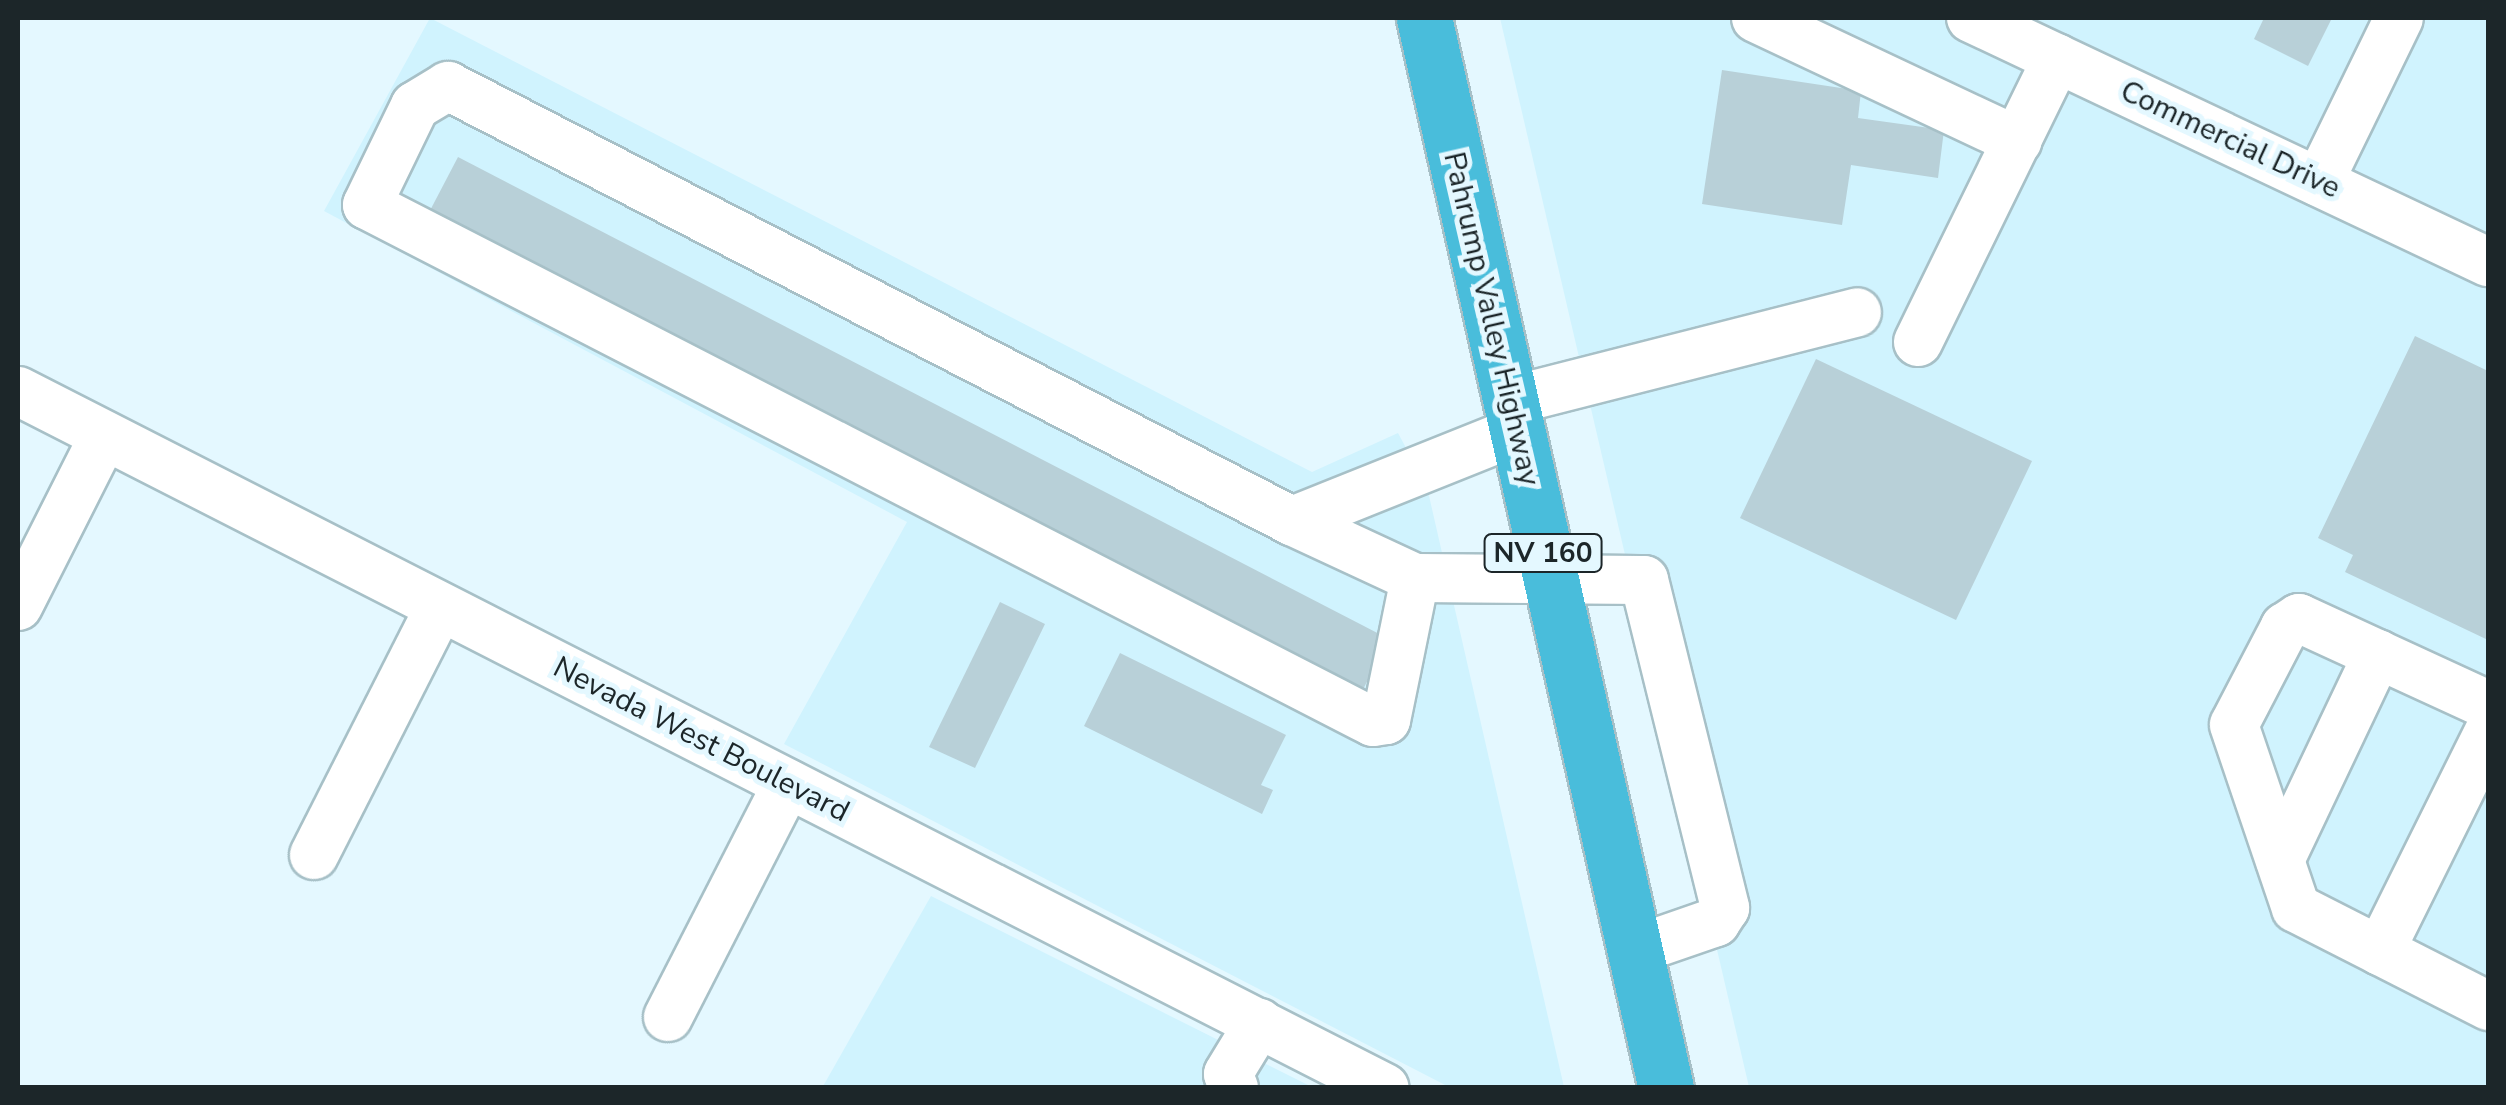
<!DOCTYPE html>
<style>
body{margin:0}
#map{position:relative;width:2506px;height:1105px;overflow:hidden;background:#e4f8ff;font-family:"Nunito Sans",sans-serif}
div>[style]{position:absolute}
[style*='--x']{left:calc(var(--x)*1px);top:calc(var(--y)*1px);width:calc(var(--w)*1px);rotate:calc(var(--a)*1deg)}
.built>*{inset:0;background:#d0f3fe}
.building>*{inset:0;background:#b8d0d8}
.roads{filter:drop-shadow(2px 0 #a7c0c7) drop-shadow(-2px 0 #a7c0c7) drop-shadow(0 2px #a7c0c7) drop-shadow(0 -2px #a7c0c7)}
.minor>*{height:48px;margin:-24px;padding:0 24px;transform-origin:24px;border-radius:24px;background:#fff}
.highway>*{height:55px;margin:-27.5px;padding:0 27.5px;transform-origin:27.5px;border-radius:27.5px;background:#49bddb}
span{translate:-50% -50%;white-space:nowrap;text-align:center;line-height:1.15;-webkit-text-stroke:10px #e4f8ff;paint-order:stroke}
.shield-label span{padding:2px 8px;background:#e4f8ff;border:2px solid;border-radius:8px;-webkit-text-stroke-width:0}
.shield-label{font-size:28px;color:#1c2629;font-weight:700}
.street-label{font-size:30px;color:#1c2629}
.frame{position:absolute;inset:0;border:20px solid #1c2629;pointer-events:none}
</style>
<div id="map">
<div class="built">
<i style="clip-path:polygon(430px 18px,1312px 472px,1398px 433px,1427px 487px,1564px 1087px,1449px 1087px,784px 744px,907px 522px,324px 211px)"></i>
<i style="clip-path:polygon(1500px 18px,2488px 18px,2488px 1087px,1749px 1087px)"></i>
<i style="clip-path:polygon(931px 896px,1312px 1087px,822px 1088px)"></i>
</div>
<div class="building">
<i style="clip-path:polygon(2264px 18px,2332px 18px,2308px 66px,2254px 39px)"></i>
<i style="clip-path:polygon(1722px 70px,1861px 91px,1858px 118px,1944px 130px,1938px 178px,1851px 165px,1842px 225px,1702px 204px)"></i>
<i style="clip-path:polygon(458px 157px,1389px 639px,1355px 705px,424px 222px)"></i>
<i style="clip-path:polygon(2415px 336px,2488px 371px,2488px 640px,2345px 572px,2353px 555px,2318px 538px)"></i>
<i style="clip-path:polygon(1816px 359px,2032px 461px,1956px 620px,1740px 518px)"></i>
<i style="clip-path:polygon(1000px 602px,1045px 624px,975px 768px,929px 747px)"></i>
<i style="clip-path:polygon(1120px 653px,1286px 735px,1261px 785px,1273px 790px,1262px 814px,1084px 726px)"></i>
</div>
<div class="roads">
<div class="minor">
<i style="--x:1756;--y:18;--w:289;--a:25.2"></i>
<i style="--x:1971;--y:18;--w:572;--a:25.27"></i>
<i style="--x:2319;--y:182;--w:182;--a:-64"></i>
<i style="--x:1918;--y:342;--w:316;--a:-63.9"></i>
<i style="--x:18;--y:391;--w:1534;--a:27.02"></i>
<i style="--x:1509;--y:401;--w:359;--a:-14.3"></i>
<i style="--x:1292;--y:521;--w:136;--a:24.9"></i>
<i style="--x:1415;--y:578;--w:229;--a:0.5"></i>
<i style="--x:1644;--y:580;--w:338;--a:76.1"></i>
<i style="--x:1725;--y:908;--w:17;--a:123"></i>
<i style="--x:1716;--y:922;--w:86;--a:160.9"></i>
<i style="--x:1415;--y:578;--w:145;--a:101.5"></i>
<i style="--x:1386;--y:720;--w:13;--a:171"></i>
<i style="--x:1373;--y:722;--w:1131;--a:-152.8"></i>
<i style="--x:367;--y:205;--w:110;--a:-64.1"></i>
<i style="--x:415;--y:106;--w:39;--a:-31"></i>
<i style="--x:448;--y:86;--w:950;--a:27.27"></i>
<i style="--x:1292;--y:521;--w:240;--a:-21.8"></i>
<i style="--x:18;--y:606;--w:191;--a:-63.2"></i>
<i style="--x:2488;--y:705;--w:208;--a:-155.3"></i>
<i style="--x:2299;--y:618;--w:17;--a:147"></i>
<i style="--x:2285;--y:627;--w:110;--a:117.5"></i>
<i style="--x:2234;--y:725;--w:193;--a:71.3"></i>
<i style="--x:2296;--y:908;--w:216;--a:27"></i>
<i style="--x:314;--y:855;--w:278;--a:-63.1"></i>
<i style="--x:2280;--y:860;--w:228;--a:-64.6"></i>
<i style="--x:2380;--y:951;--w:243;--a:-63.6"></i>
<i style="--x:668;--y:1017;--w:262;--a:-62.9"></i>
<i style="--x:1234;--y:1088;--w:15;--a:-113"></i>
<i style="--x:1228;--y:1074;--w:60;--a:-58.7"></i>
</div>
<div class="highway">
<i style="--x:1424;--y:18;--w:1097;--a:77.26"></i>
</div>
</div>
<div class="shield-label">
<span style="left:1543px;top:553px">NV 160</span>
</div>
<div class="street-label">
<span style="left:2230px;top:140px;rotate:25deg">Commercial Drive</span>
<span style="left:1491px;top:319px;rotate:77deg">Pahrump Valley Highway</span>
<span style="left:701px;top:740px;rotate:27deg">Nevada West Boulevard</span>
</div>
<div class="frame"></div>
</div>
